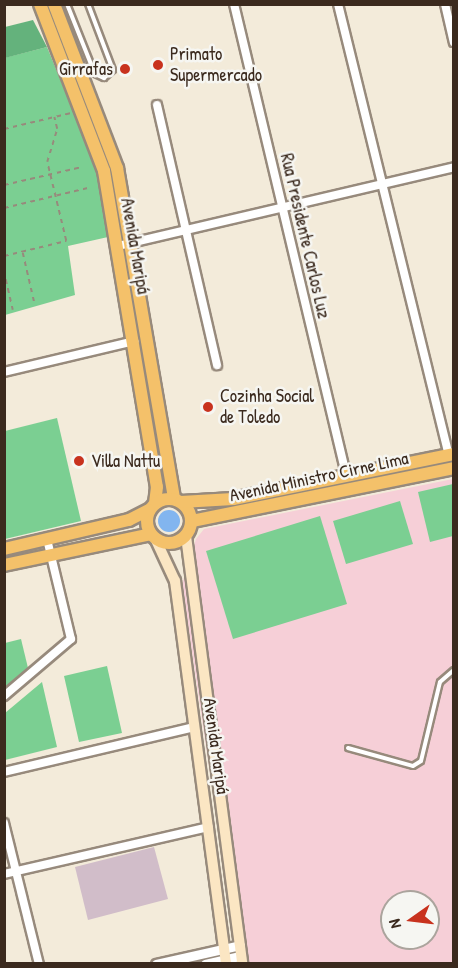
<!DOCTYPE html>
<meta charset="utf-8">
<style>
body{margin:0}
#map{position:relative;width:458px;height:968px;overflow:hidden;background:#f3ebda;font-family:"Patrick Hand",sans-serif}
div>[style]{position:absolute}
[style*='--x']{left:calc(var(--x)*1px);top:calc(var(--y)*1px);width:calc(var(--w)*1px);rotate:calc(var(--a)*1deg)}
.built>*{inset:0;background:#f6cfd7}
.industrial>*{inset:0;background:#d1bdc9}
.green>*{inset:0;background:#7bcf92}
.forest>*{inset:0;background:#64b27c}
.water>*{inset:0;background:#82b5ef}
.round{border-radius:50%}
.path>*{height:1.5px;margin-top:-0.75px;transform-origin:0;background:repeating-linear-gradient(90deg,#978a7c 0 4.5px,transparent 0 9px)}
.roads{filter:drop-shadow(2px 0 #978a7c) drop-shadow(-2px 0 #978a7c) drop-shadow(0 2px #978a7c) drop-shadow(0 -2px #978a7c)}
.service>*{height:4px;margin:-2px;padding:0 2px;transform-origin:2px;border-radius:2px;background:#fff}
.minor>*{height:8px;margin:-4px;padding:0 4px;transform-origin:4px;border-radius:4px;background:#fff}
.tertiary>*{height:9px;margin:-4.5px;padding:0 4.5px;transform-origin:4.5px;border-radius:4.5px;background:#fff}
.secondary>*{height:10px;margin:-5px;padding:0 5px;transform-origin:5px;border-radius:5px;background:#fbe6c3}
.primary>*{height:12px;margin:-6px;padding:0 6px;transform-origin:6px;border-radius:6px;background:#f4c16a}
.primary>.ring{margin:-6px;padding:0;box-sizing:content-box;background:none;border:12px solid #f4c16a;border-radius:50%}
.dots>*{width:16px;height:16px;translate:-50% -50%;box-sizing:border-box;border:3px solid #f6f6f2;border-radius:50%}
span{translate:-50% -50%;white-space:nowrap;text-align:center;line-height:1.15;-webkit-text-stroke:5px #f6f6f2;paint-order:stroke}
.poi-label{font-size:18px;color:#3b2a1e}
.left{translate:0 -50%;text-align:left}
.right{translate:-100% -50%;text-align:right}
.street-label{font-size:18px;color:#3b2a1e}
.frame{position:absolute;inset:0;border:6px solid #3b2a1e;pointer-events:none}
.north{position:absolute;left:380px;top:890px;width:60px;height:60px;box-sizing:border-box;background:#f6f6f2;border:2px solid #aba49d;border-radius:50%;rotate:256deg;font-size:16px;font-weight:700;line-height:24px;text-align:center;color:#3b2a1e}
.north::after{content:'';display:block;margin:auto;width:21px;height:27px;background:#c8321e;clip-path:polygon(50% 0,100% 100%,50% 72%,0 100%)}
</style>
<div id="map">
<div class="built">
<i style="clip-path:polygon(evenodd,453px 479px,453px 963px,238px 963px,182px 584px,196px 539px,204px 529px,453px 479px,392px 902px,428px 902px,428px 938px,392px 938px,392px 902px)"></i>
</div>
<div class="industrial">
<i style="clip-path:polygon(154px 847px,168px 899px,88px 920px,75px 867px)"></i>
</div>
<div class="green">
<i style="clip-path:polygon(47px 47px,97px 170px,108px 237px,68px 246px,75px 295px,5px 315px,4px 58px)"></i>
<i style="clip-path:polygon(57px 418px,81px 521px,5px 539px,5px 431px)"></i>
<i style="clip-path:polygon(453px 484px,453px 536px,430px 542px,418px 492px)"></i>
<i style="clip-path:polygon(400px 501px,413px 544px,346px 564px,333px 521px)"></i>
<i style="clip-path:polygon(320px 516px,347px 604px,233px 639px,206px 551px)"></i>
<i style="clip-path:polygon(21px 639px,28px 668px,5px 687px,5px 643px)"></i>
<i style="clip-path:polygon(107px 666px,122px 733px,79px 742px,64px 676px)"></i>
<i style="clip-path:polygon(42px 682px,57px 747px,5px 760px,5px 713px)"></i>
</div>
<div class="forest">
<i style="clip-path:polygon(33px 20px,47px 47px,5px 58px,5px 27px)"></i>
</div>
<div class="water">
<i class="round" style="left:158px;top:510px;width:22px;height:22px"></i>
</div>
<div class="path">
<i style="--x:4;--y:129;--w:69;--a:-13.4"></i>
<i style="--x:4;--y:185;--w:80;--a:-13"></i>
<i style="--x:4;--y:208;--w:86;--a:-13.4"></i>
<i style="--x:23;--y:253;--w:53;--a:77"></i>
<i style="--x:4;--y:256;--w:64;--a:-13.6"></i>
<i style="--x:66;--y:241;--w:81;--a:-103.5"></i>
<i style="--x:47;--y:162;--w:34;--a:-73"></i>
<i style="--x:57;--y:129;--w:12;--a:-104"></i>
<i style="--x:4;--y:271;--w:40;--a:77"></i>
</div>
<div class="roads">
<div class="service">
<i style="--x:67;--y:4;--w:75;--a:68.2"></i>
<i style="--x:95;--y:74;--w:10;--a:24"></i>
<i style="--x:104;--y:78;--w:12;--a:-42"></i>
<i style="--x:113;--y:70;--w:71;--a:-110.7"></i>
<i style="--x:348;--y:748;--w:67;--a:15.5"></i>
<i style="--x:413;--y:766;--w:9;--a:-32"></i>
<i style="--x:421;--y:761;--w:81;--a:-76.5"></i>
<i style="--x:440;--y:682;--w:18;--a:-41"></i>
</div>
<div class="minor">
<i style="--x:234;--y:4;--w:484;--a:76.6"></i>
<i style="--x:338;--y:4;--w:464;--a:76.2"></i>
<i style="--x:445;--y:4;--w:39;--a:77"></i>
<i style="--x:157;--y:105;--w:267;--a:77"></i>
<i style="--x:118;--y:246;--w:345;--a:-13.2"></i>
<i style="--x:4;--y:372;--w:134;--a:-13.4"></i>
<i style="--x:4;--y:696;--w:88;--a:-40.4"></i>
<i style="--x:71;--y:639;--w:103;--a:-103.5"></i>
<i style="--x:4;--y:772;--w:196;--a:-13.3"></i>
<i style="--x:4;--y:823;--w:145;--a:76.1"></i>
<i style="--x:4;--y:874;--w:210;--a:-12.9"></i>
</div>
<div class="tertiary">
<i style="--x:156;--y:964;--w:86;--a:-12.7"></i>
<i style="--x:205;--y:964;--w:37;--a:-13"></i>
</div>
<div class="secondary">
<i style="--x:186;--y:536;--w:432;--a:82.5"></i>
<i style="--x:155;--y:538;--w:47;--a:65.1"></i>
<i style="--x:175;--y:581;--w:386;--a:82.4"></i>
</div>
<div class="primary">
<i style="--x:40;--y:4;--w:179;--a:69"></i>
<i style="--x:104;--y:171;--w:320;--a:80.5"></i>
<i style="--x:157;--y:487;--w:16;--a:97"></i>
<i style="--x:54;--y:4;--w:176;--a:69"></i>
<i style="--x:117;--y:168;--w:336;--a:80.2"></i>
<i class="ring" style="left:147px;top:499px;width:32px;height:32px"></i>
<i style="--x:181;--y:502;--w:52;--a:-3.3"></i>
<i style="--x:233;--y:499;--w:226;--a:-11.5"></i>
<i style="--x:192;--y:521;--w:267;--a:-11.4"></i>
<i style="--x:4;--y:549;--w:128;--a:-13.1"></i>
<i style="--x:129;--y:520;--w:22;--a:-27"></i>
<i style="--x:4;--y:565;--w:150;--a:-11.9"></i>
</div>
</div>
<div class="dots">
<i style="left:158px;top:65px;background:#c8321e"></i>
<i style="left:125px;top:69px;background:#c8321e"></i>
<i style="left:208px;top:407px;background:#c8321e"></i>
<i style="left:79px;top:461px;background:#c8321e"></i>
</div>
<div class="poi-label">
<span class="left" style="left:170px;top:65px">Primato<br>Supermercado</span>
<span class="right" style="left:113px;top:69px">Girrafas</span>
<span class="left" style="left:220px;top:407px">Cozinha Social<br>de Toledo</span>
<span class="left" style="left:91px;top:461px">Villa Nattu</span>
</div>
<div class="street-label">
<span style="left:305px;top:236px;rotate:77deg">Rua Presidente Carlos Luz</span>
<span style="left:135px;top:246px;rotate:80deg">Avenida Maripá</span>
<span style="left:319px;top:477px;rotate:-12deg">Avenida Ministro Cirne Lima</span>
<span style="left:216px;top:746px;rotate:82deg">Avenida Maripá</span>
</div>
<div class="frame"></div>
<div class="north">N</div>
</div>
